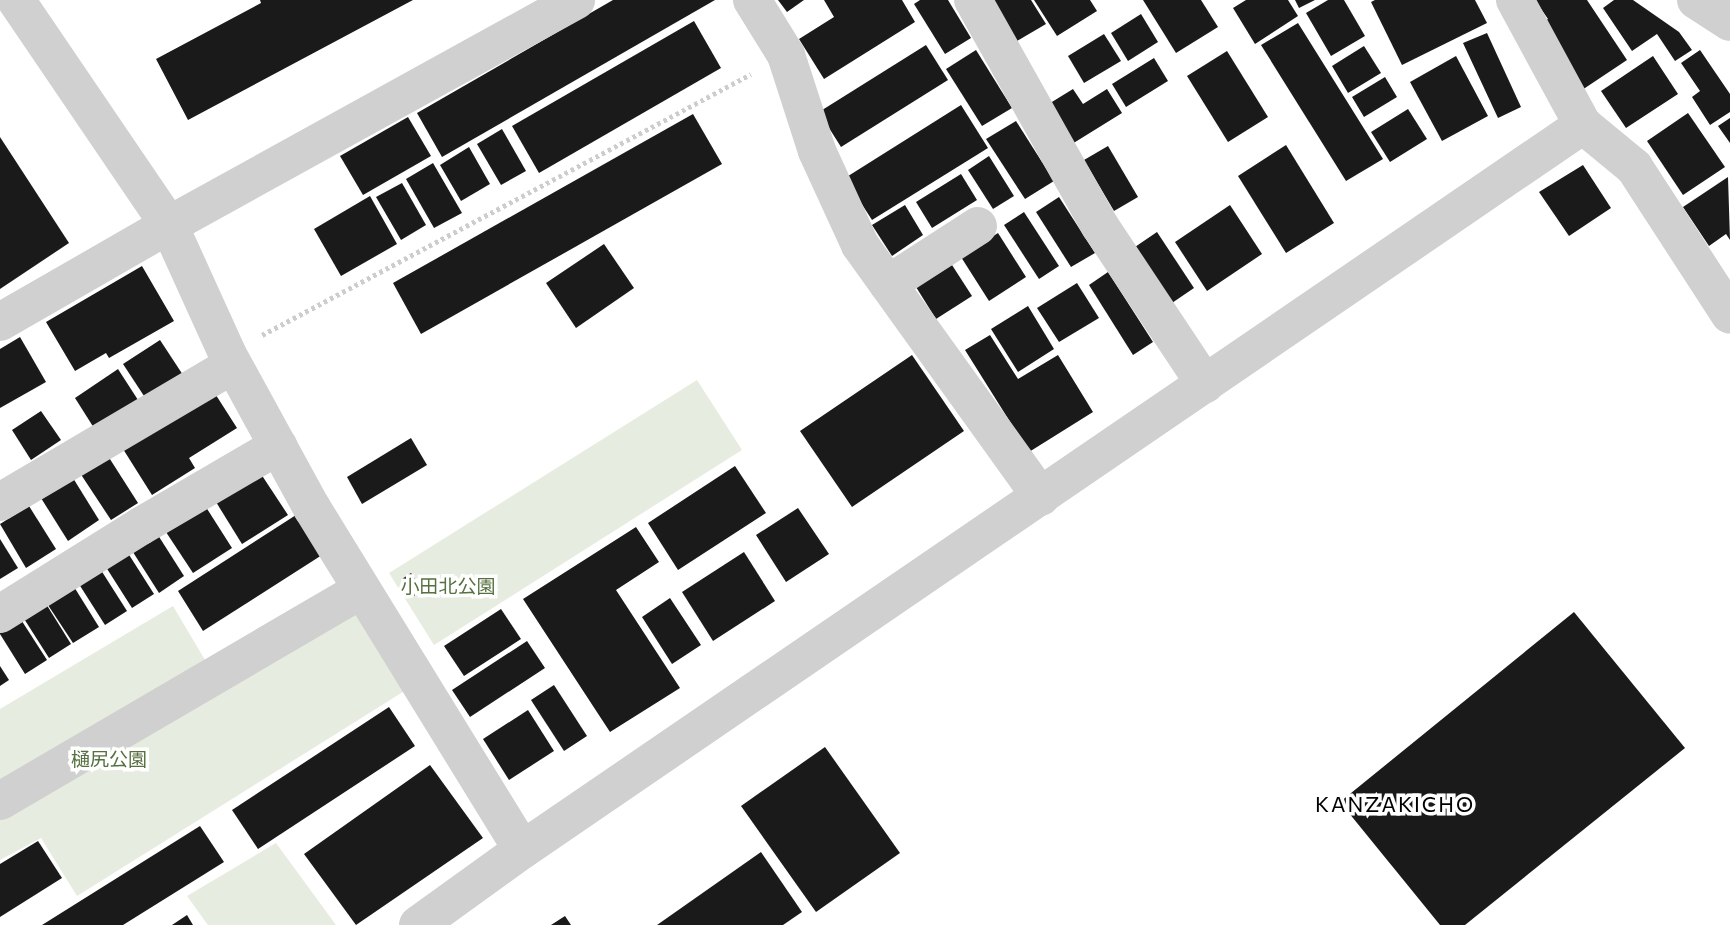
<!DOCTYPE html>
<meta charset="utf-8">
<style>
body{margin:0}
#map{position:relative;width:1730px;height:925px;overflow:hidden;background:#fff;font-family:Commissioner,"Noto Sans JP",sans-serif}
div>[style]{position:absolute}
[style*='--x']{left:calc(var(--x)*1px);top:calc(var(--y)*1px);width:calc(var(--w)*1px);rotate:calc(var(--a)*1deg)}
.green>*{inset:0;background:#e6ecdf}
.building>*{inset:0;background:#1a1a1a}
.path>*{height:4.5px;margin-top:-2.25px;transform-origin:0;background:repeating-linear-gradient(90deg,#cdcdcd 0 3.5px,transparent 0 7px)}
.minor>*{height:38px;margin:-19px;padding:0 19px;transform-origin:19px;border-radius:19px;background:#d0d0d0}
span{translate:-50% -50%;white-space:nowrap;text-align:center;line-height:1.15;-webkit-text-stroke:7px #fff;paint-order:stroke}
.park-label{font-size:19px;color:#56703f}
.neighbourhood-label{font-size:21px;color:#000;letter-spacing:2px}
</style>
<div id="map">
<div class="green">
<i style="clip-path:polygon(697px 380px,742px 450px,434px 645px,389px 573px)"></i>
<i style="clip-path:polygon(173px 606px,221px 687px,355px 606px,406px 690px,77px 896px,41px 838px,0 860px,0 709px)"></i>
<i style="clip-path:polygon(276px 843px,336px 925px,208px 925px,187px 896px)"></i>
</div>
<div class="building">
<i style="clip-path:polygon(260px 0,413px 0,188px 120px,156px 59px,261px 3px)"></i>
<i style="clip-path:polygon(613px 0,715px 0,442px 157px,417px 113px)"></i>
<i style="clip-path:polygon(778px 0,804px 0,787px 12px)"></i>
<i style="clip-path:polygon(824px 0,902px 0,915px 22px,824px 79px,799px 39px,834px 17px)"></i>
<i style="clip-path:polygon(920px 0,948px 0,971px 38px,945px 54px,914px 4px)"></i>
<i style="clip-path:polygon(992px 0,1031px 0,1046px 24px,1017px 41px)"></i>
<i style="clip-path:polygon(1034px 0,1090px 0,1097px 11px,1057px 36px)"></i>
<i style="clip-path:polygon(1143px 0,1201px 0,1218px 27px,1176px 53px)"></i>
<i style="clip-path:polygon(1246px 0,1288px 0,1298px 16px,1255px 44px,1233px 8px)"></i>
<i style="clip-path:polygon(1295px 0,1315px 0,1299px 8px)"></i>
<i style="clip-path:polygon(1328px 0,1344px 0,1365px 36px,1331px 56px,1306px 13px)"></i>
<i style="clip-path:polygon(1375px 0,1475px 0,1487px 23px,1402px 65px,1371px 2px)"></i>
<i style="clip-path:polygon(1535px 0,1587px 0,1627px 60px,1582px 90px,1538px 25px,1548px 19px)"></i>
<i style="clip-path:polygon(1614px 0,1633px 0,1679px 32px,1692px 50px,1675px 61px,1657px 34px,1632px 51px,1603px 8px)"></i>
<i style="clip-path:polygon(1141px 14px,1158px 42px,1128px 61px,1111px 33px)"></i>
<i style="clip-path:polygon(694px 21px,721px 68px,539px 173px,512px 126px)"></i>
<i style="clip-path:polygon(1298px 23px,1383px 159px,1346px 181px,1261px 45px)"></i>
<i style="clip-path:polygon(1487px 33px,1521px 107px,1498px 118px,1463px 43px)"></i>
<i style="clip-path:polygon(1104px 34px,1121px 61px,1084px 83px,1068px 56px)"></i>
<i style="clip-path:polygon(926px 45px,948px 80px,841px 147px,819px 112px)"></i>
<i style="clip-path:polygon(1364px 46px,1381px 73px,1348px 93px,1332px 66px)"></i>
<i style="clip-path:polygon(976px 50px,1012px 108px,982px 126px,946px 69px)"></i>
<i style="clip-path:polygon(1700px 50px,1730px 94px,1730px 112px,1710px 125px,1692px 97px,1700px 91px,1681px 63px)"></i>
<i style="clip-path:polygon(1227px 51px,1268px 117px,1228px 142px,1187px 76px)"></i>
<i style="clip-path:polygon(1456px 56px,1488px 116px,1442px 141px,1410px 82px)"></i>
<i style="clip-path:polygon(1653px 56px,1678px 94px,1626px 128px,1601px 91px)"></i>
<i style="clip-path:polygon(1154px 58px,1168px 81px,1126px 107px,1112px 84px)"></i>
<i style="clip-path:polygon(1385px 77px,1397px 97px,1364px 117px,1352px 97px)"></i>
<i style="clip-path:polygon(1073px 89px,1083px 104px,1107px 89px,1122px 113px,1072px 144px,1047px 105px)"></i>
<i style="clip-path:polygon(961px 105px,988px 148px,872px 220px,845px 178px)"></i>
<i style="clip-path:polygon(1408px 109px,1427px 139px,1390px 162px,1371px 132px)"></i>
<i style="clip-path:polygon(1688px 113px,1725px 167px,1683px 195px,1647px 141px)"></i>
<i style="clip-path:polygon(693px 114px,722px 164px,421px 334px,393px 283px)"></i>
<i style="clip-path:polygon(408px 117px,431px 156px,363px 195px,340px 156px)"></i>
<i style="clip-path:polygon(1730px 118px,1730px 143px,1718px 126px)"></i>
<i style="clip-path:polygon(1016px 121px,1054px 181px,1025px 199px,986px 139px)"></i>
<i style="clip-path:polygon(502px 129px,526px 171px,501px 185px,477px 144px)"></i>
<i style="clip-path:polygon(0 137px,69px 243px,0 289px)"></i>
<i style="clip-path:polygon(1286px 145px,1334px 223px,1286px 253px,1238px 176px)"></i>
<i style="clip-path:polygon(1108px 146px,1138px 197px,1114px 211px,1084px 160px)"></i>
<i style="clip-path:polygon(469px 147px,490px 184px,461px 201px,440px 165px)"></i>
<i style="clip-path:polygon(989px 156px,1014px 196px,993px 209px,968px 170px)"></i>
<i style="clip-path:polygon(433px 163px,462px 213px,434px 228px,406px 179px)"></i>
<i style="clip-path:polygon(1583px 165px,1611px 208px,1569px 236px,1539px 192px)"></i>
<i style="clip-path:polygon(961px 174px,977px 200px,932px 228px,916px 202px)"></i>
<i style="clip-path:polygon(1728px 177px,1730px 240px,1726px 234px,1709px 246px,1683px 207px)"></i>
<i style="clip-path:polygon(402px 183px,426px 225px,401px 240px,376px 197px)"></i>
<i style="clip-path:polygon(370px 196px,397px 244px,341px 276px,314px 229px)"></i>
<i style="clip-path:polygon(1059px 197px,1095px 253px,1071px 267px,1036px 212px)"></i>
<i style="clip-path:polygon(905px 205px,923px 235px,892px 256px,872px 225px)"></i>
<i style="clip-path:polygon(1230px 205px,1262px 254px,1207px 291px,1175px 242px)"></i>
<i style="clip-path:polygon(1024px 212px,1059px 266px,1039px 279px,1004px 225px)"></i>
<i style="clip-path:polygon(1157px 232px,1194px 288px,1169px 305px,1132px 249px)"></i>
<i style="clip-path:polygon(998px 233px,1026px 277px,989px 301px,961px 257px)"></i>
<i style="clip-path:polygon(604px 244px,634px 288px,576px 328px,546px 283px)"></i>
<i style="clip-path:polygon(952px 265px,972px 296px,936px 319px,916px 287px)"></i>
<i style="clip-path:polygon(142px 266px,174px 321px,109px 358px,106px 353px,75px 371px,46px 322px)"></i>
<i style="clip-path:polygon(1108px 272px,1153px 342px,1133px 355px,1089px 285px)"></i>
<i style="clip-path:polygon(1077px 283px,1099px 318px,1059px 342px,1037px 308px)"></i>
<i style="clip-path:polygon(1028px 306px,1054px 349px,1018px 372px,991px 329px)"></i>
<i style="clip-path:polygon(990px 335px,1018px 379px,1058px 355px,1093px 412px,1029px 452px,965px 350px)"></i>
<i style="clip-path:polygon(20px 337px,46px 382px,0 408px,0 349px)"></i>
<i style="clip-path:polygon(160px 340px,183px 375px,146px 399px,123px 364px)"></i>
<i style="clip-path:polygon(912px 355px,964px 431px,852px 507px,800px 431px)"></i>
<i style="clip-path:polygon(118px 369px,138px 400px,94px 428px,75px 398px)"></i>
<i style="clip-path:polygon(214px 392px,237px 428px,189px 458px,195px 468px,152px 495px,123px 449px)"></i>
<i style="clip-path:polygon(41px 411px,61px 440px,31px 460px,12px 430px)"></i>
<i style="clip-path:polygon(411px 438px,427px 465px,362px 504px,347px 477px)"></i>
<i style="clip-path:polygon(108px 456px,138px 503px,111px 520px,80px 473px)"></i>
<i style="clip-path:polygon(735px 466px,766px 513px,678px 570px,648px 523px)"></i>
<i style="clip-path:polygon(261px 474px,288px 515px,242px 544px,216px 502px)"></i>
<i style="clip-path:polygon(73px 478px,99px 520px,68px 541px,41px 498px)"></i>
<i style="clip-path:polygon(204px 504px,232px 548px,193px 573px,164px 529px)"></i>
<i style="clip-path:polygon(29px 506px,56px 549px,26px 568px,0 524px)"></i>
<i style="clip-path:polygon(798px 508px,829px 554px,786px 582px,756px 535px)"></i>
<i style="clip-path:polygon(296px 515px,322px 555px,203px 631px,178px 591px)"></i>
<i style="clip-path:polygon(636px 527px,659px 562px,616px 590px,680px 688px,610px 732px,523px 599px)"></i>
<i style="clip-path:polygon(156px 532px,184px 576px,159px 593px,131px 549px)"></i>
<i style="clip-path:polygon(0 539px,18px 568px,0 579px)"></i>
<i style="clip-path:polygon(126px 550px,154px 594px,132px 608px,104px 564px)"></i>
<i style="clip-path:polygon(744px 552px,775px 601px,713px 641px,682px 592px)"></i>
<i style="clip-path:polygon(99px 567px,127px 611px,105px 625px,77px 581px)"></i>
<i style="clip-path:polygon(411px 573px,423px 590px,414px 596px,402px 579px)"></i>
<i style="clip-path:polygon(71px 582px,99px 627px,73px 643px,44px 599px)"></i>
<i style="clip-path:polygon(670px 598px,701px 645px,672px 664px,642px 617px)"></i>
<i style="clip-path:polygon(43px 599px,71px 644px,49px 658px,21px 614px)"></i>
<i style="clip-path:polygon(501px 609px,521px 639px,464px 676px,444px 646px)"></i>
<i style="clip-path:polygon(1574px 612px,1685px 748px,1465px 925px,1440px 925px,1340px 802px)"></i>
<i style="clip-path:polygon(18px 615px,47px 660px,25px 674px,0 634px,0 627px)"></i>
<i style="clip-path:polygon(527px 641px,545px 668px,470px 717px,452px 690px)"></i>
<i style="clip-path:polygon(0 666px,9px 680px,0 686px)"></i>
<i style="clip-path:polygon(554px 685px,587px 736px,564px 751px,531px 700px)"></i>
<i style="clip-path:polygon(389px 707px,415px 746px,258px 849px,232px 810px)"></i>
<i style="clip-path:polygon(528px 710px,554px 751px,509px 780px,483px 739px)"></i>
<i style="clip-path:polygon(825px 747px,900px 853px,816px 912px,741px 806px)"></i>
<i style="clip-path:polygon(430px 765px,483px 838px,356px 925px,304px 854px)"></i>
<i style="clip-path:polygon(200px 826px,224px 862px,123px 925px,42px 925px)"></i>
<i style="clip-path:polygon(38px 841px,62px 878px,0 917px,0 864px)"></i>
<i style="clip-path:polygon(761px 852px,802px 912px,783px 925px,657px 925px)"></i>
<i style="clip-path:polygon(187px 915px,193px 925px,172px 925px)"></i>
<i style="clip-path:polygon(565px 916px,571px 925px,551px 925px)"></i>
</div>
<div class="path">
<i style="--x:262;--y:335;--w:554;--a:-28.09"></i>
</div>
<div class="minor">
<i style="--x:16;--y:0;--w:272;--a:55.8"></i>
<i style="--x:169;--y:225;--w:141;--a:65.6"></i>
<i style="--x:227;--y:353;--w:177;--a:61.3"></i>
<i style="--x:312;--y:508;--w:401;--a:58.4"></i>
<i style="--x:752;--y:0;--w:65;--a:58.3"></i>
<i style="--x:786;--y:55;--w:101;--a:72.1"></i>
<i style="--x:817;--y:151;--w:103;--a:65.4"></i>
<i style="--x:860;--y:245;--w:310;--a:54.3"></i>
<i style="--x:973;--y:0;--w:259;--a:60.7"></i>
<i style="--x:1100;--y:226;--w:190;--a:56.4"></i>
<i style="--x:1515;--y:0;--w:142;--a:61.5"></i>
<i style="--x:1696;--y:0;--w:40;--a:32.9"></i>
<i style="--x:888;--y:284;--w:107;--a:-32.8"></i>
<i style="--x:0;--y:322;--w:195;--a:-29.9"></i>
<i style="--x:169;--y:225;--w:465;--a:-28.9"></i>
<i style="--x:0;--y:502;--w:270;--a:-30.5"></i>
<i style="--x:0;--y:614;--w:166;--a:-32"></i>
<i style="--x:141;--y:526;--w:159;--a:-30.3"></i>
<i style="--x:0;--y:801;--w:418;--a:-30.3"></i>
<i style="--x:418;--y:925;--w:128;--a:-35.8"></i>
<i style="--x:522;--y:850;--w:1285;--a:-34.35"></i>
<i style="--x:1583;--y:125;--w:66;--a:39.5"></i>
<i style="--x:1634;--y:167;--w:176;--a:57"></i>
</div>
<div class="park-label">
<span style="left:448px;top:586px">小田北公園</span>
<span style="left:109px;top:759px">樋尻公園</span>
</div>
<div class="neighbourhood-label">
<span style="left:1395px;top:804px">KANZAKICHO</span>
</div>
</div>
